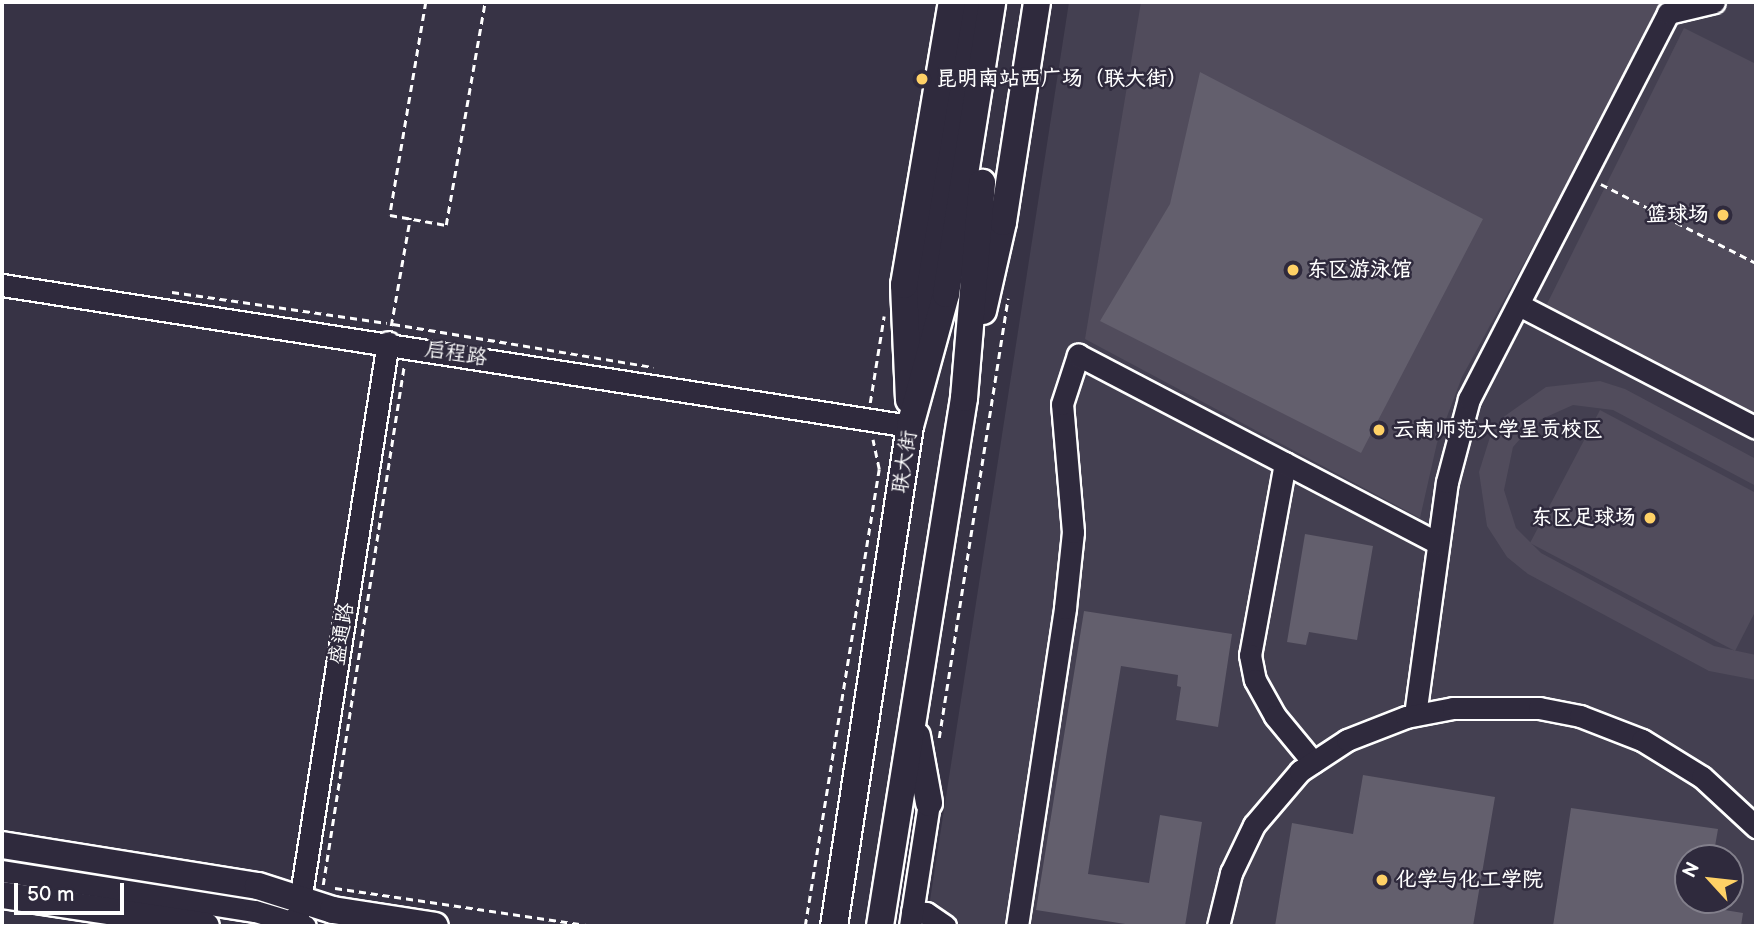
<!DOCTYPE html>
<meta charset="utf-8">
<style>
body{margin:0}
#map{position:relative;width:1758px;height:928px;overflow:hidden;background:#373345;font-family:"Balsamiq Sans","LXGW WenKai TC",sans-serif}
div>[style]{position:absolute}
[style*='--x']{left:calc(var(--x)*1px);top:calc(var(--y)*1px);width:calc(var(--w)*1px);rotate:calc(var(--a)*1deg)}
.built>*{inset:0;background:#444051}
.green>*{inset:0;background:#514c5c}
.building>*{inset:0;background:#635f6d}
.path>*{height:2.5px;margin-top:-1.25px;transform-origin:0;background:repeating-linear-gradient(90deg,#fff 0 7px,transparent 0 12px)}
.roads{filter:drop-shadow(2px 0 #fff) drop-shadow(-2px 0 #fff) drop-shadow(0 2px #fff) drop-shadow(0 -2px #fff)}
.minor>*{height:21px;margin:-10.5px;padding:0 10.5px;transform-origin:10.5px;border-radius:10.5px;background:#2f2a3d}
.major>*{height:26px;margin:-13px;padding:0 13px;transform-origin:13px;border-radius:13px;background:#2f2a3d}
.dots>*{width:19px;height:19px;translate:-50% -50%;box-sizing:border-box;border:4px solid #2f2a3d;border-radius:50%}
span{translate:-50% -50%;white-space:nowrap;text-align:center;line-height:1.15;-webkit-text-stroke:5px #2f2a3d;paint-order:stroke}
.poi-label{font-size:21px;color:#fff;font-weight:700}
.left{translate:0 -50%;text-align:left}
.right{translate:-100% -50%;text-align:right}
.street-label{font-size:21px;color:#fff}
.frame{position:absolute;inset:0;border:4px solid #fff;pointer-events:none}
.north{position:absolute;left:1674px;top:844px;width:70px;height:70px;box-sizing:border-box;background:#2f2a3d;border:2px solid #827f8b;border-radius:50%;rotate:297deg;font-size:19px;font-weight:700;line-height:28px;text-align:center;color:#fff}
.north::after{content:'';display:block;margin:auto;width:24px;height:32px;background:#ffd166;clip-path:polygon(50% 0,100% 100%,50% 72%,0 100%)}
.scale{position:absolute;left:14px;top:883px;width:110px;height:32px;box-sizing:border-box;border:4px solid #fff;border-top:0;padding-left:9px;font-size:21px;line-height:24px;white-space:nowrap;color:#fff;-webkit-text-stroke:5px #2f2a3d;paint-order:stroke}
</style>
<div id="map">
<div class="built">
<i style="clip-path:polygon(evenodd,1069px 2px,1756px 2px,1756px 926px,926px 926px,1069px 2px,1688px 858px,1730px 858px,1730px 900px,1688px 900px,1688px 858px)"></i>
</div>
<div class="green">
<i style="clip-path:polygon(1141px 2px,1666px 2px,1462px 377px,1437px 443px,1420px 518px,1085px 339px)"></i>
<i style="clip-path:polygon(1684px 28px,1756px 64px,1756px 416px,1544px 310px)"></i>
<i style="clip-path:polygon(1600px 381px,1625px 389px,1756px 459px,1756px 486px,1613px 410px,1573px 405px,1535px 422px,1513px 447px,1504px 490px,1516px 528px,1541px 553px,1714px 646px,1756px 655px,1756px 680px,1709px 671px,1528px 574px,1507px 557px,1487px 526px,1479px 472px,1490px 437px,1502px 418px,1546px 387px)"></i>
<i style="clip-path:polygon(1600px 410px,1756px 493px,1756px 610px,1735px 651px,1530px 543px)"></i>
</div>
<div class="building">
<i style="clip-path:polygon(1200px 72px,1483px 219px,1361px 453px,1100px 321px,1170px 204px)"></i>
<i style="clip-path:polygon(1305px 534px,1373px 546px,1357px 640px,1309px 632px,1306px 645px,1287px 642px)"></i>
<i style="clip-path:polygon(1084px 611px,1232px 634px,1218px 727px,1176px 720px,1181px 687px,1177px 686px,1178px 675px,1121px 666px,1107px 751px,1088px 874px,1149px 883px,1160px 815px,1202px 822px,1185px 926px,1138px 926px,1036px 910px)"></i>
<i style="clip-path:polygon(1363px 775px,1495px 797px,1473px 926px,1275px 926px,1292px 823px,1353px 834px)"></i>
<i style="clip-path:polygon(1571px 808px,1718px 829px,1713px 858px,1688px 858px,1688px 900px,1707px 900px,1706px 907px,1743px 913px,1741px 926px,1553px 926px)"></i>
</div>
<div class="path">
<i style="--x:426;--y:2;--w:216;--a:99.6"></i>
<i style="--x:390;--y:215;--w:57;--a:10.1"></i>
<i style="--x:446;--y:225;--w:226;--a:-80.1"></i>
<i style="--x:1601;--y:184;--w:174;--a:27"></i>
<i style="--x:172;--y:292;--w:217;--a:8.2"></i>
<i style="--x:393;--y:324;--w:264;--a:9.4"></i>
<i style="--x:391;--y:326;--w:110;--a:-80"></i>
<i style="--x:870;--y:403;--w:88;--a:-80.9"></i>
<i style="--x:939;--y:738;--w:445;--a:-81.1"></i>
<i style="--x:323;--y:885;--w:525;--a:-81.13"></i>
<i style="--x:335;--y:888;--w:259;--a:8.4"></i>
<i style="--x:805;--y:926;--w:463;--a:-80.8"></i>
<i style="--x:879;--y:469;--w:30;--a:-102"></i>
</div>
<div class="roads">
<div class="minor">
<i style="--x:2;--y:285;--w:919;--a:8.83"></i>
<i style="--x:1519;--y:305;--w:267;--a:27.4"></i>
<i style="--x:1285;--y:463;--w:195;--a:100.3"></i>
<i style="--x:1250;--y:655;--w:25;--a:79"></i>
<i style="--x:1255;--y:680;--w:41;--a:60.9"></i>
<i style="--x:1275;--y:716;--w:60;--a:50.4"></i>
<i style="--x:1415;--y:715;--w:235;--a:-82.2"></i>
<i style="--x:1447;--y:482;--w:86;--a:-75.2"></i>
<i style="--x:1469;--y:399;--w:434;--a:-62.7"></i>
<i style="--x:1668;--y:13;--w:47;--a:-13.4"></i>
<i style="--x:2;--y:871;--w:256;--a:9"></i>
<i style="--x:255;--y:911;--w:52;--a:16.7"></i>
<i style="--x:912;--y:912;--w:14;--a:4"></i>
<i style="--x:926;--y:913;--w:23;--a:34"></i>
<i style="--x:296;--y:926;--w:591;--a:-81.05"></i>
<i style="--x:910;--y:926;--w:124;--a:-81.2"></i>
<i style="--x:1017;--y:926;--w:322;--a:-81.4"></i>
<i style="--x:1065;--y:608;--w:76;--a:-84"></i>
<i style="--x:1073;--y:532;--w:128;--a:-94.9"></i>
<i style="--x:1062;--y:404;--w:52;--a:-71.9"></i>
<i style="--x:1078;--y:355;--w:406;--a:27.6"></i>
<i style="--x:1218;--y:926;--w:55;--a:-76.2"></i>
<i style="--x:1231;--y:873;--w:53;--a:-64.4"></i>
<i style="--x:1254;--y:825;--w:71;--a:-49.6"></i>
<i style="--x:1300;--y:771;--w:56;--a:-33.4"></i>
<i style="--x:1347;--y:740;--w:63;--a:-21.3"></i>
<i style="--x:1406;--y:717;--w:48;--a:-10.8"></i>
<i style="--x:1453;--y:708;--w:86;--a:0"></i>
<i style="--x:1539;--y:708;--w:42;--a:11"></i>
<i style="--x:1580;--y:716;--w:66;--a:21.2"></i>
<i style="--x:1642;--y:740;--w:70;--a:31.7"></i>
<i style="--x:1702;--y:777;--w:74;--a:42.8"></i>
</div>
<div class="major">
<i style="--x:983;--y:311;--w:91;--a:-77.3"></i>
<i style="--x:1003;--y:222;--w:223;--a:-81.2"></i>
<i style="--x:918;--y:348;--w:350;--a:-81.3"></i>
<i style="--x:909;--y:400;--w:115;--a:-92.5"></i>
<i style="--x:904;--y:285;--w:287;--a:-80.4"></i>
<i style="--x:917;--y:736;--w:68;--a:79.8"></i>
<i style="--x:2;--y:845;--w:259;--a:9.1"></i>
<i style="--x:258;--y:886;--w:79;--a:17.7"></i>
<i style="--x:333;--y:910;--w:103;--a:8.9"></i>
<i style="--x:2;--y:895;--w:206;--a:8.6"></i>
<i style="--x:834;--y:926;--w:506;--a:-81.36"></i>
<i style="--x:910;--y:426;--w:137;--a:-74.7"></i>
<i style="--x:946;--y:294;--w:296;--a:-81"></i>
<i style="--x:880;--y:926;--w:535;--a:-80.96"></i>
<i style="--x:964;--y:398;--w:216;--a:-85.2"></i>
</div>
</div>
<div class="dots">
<i style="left:922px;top:79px;background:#ffd166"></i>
<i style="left:1723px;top:215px;background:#ffd166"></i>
<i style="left:1293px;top:270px;background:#ffd166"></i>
<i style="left:1379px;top:430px;background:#ffd166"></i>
<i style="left:1650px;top:518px;background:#ffd166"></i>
<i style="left:1382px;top:880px;background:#ffd166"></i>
</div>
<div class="poi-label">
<span class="left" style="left:936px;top:79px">昆明南站西广场（联大街）</span>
<span class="right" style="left:1709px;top:215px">篮球场</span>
<span class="left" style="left:1307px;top:270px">东区游泳馆</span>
<span class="left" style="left:1393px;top:430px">云南师范大学呈贡校区</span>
<span class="right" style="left:1636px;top:518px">东区足球场</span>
<span class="left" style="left:1396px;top:880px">化学与化工学院</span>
</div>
<div class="street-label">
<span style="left:456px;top:354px;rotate:9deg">启程路</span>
<span style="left:905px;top:462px;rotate:-81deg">联大街</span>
<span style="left:342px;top:634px;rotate:-81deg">盛通路</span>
</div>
<div class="frame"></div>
<div class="north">N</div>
<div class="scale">50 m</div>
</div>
